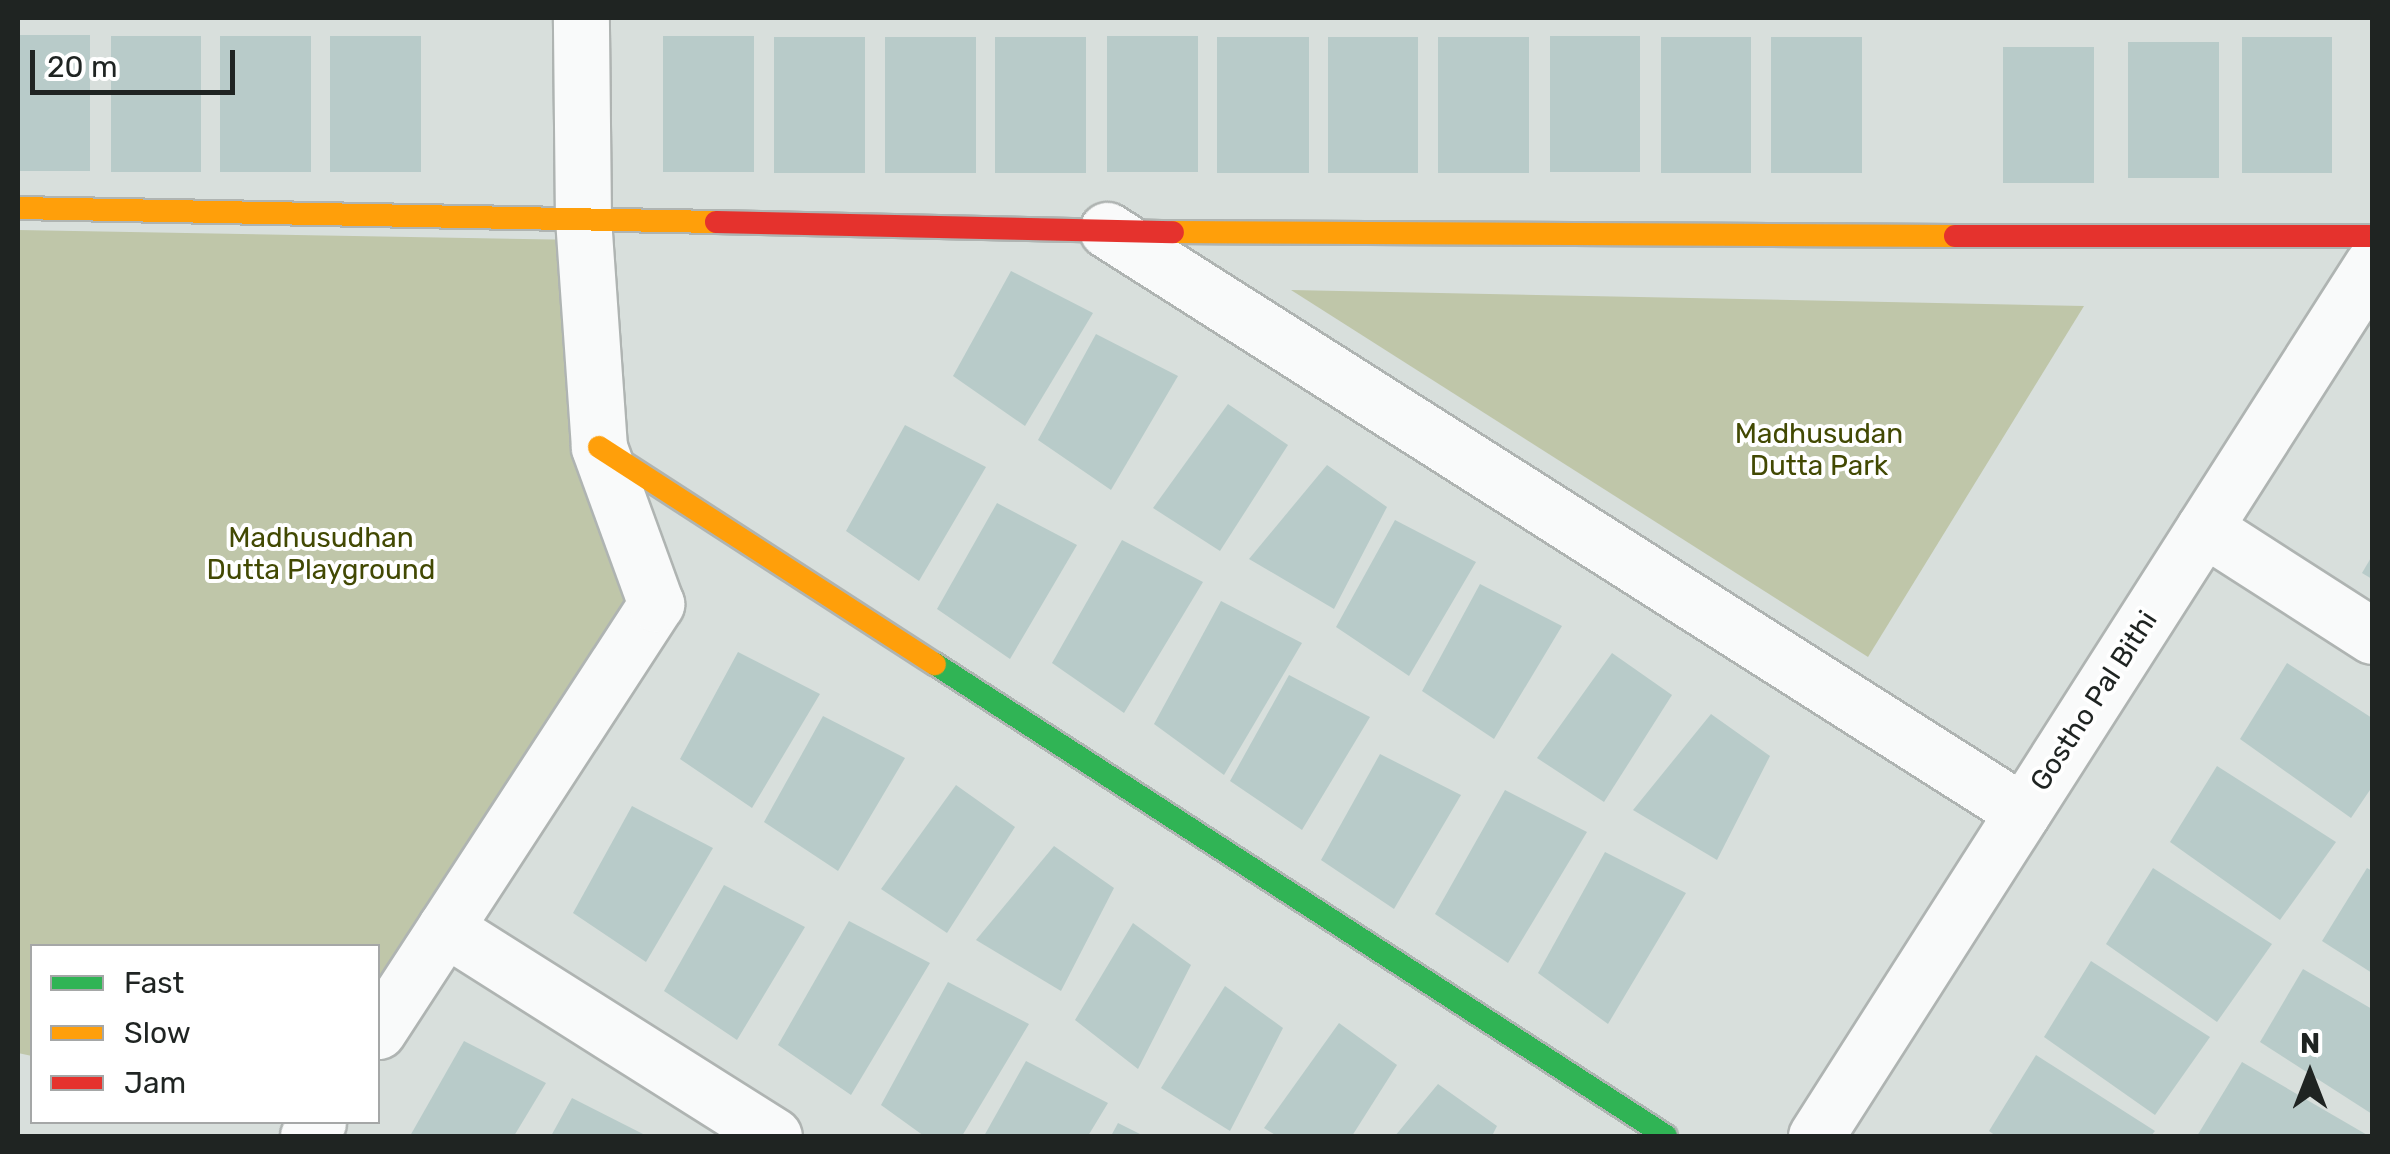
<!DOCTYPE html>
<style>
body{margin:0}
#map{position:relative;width:2390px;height:1154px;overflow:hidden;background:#d8dfdc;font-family:Rubik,sans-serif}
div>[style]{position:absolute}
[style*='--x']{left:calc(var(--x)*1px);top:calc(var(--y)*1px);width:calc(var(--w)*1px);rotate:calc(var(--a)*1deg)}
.green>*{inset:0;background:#bfc6a9}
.building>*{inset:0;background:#b8cbc9}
.roads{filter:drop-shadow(2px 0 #afb4b2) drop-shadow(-2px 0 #afb4b2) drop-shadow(0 2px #afb4b2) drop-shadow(0 -2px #afb4b2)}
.street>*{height:55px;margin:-27.5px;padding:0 27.5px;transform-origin:27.5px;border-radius:27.5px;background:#f9fafa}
.fast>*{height:22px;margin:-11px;padding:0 11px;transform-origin:11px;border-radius:11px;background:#30b455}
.slow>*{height:22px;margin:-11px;padding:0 11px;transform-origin:11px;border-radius:11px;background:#ff9f0a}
.jam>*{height:22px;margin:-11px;padding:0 11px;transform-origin:11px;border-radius:11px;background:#e5322d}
span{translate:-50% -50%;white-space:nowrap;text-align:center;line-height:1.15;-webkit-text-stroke:8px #fff;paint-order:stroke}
.park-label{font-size:28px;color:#424903}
.street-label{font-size:28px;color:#1f2422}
.frame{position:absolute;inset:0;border:20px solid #1f2422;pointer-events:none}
.legend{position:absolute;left:30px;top:944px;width:350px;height:180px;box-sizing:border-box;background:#fff;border:2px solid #a5a7a7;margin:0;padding:12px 18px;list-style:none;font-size:30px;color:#1f2422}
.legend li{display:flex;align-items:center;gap:20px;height:50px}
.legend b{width:50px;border:2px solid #a5a7a7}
.north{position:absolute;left:2260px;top:1024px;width:100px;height:100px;-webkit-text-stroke:8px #fff;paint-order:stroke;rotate:0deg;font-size:28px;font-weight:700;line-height:40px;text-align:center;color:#1f2422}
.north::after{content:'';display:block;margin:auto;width:35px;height:45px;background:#1f2422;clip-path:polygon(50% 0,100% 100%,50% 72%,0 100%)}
.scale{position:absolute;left:30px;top:50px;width:205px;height:45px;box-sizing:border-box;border:5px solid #1f2422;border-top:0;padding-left:12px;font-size:30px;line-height:35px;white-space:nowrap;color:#1f2422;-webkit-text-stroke:8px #fff;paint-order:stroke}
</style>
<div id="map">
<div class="green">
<i style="clip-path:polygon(18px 230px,585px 240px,641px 627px,378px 1003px,378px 946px,32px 946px,32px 1056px,18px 1053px)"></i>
<i style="clip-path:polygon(1291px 290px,2084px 306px,1868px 657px)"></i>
</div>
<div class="building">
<i style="clip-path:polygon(18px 35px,90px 35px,90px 171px,18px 171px)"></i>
<i style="clip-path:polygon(111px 36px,201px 36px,201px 172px,111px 172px)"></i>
<i style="clip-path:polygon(220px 36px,311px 36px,311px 172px,220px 172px)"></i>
<i style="clip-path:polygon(330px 36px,421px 36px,421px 172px,330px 172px)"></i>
<i style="clip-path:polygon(663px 36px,754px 36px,754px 172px,663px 172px)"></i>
<i style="clip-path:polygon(1107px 36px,1198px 36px,1198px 172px,1107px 172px)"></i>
<i style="clip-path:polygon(1550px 36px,1640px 36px,1640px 172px,1550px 172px)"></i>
<i style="clip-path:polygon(774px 37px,865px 37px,865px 173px,774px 173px)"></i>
<i style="clip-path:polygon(885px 37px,976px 37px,976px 173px,885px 173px)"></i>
<i style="clip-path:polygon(995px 37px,1086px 37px,1086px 173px,995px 173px)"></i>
<i style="clip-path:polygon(1217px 37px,1309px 37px,1309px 173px,1217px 173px)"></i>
<i style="clip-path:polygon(1328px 37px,1418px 37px,1418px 173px,1328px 173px)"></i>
<i style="clip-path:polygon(1438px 37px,1529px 37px,1529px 173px,1438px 173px)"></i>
<i style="clip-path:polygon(1661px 37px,1751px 37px,1751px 173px,1661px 173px)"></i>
<i style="clip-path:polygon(1771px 37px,1862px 37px,1862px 173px,1771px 173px)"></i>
<i style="clip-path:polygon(2242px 37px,2332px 37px,2332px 173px,2242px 173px)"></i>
<i style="clip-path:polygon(2128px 42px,2219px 42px,2219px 178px,2128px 178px)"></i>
<i style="clip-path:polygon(2003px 47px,2094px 47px,2094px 183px,2003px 183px)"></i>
<i style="clip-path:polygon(1011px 271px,1093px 313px,1025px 426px,953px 376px)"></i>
<i style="clip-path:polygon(1096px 334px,1178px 376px,1111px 490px,1038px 440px)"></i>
<i style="clip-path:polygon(1228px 404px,1288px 445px,1220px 551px,1153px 508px)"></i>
<i style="clip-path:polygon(905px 425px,986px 467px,919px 581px,846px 531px)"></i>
<i style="clip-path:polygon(1327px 465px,1387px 507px,1334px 609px,1249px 559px)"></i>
<i style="clip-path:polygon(997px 503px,1077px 545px,1010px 659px,937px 609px)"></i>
<i style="clip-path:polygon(1395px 520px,1476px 562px,1409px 676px,1336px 627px)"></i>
<i style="clip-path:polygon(1122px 540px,1203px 582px,1124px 713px,1052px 663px)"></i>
<i style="clip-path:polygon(2372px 556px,2372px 579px,2362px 573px)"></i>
<i style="clip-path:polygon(1480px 584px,1562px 626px,1494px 739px,1422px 691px)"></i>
<i style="clip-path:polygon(1221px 601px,1302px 643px,1224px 775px,1154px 724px)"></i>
<i style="clip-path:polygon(738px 652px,820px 694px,752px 808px,680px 759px)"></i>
<i style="clip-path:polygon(1612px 653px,1672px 695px,1604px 802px,1537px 758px)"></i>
<i style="clip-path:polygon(2287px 663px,2372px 718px,2372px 787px,2351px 818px,2240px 739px)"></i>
<i style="clip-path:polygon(1289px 675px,1370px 717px,1302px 830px,1230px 781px)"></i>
<i style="clip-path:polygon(1711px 714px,1770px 756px,1717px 860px,1633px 810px)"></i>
<i style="clip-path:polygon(823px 716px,905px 758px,838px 871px,764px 822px)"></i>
<i style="clip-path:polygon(1380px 754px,1461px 795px,1394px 909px,1321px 860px)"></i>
<i style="clip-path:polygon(2217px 766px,2336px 842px,2280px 920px,2170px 842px)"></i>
<i style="clip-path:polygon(956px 785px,1015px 827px,947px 933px,881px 889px)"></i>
<i style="clip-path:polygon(1505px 790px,1587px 832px,1508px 963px,1435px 914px)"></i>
<i style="clip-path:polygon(632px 806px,713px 848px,646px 962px,573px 913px)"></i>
<i style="clip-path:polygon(1054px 846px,1114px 888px,1061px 991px,976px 940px)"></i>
<i style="clip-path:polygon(1605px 852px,1686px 893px,1608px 1024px,1538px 973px)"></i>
<i style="clip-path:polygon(2153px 868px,2272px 944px,2217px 1022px,2106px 944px)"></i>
<i style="clip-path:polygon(2367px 868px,2372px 871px,2372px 973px,2322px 941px)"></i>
<i style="clip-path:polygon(724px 885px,805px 927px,737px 1040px,664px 991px)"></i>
<i style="clip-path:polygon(849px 921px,930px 963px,851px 1095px,778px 1045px)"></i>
<i style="clip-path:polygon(1133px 923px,1191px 965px,1138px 1069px,1075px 1020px)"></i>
<i style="clip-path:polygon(2091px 961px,2210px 1037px,2155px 1115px,2044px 1037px)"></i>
<i style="clip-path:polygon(2303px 969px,2372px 1009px,2372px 1114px,2260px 1042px)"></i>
<i style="clip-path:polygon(948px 982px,1029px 1024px,962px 1136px,924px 1136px,881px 1105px)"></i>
<i style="clip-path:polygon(1225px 986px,1283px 1028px,1230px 1131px,1161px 1088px)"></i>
<i style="clip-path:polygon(1339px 1023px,1397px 1065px,1352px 1136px,1277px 1136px,1264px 1128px)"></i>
<i style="clip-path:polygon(464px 1041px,546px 1083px,514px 1136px,410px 1136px)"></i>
<i style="clip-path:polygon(2036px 1055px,2155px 1131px,2151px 1136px,1996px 1136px,1989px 1131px)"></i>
<i style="clip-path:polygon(1026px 1061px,1108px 1103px,1088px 1136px,984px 1136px)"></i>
<i style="clip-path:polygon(2242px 1062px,2369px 1136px,2197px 1136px)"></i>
<i style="clip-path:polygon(1438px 1084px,1497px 1126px,1492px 1136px,1395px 1136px)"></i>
<i style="clip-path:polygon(572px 1098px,647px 1136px,551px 1136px)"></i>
<i style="clip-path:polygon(1118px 1123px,1144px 1136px,1111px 1136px)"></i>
</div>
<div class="roads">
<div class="street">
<i style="--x:1107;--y:230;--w:1085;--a:32.43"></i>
<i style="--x:2204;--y:528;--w:200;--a:32.7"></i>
<i style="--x:445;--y:928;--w:389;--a:32.3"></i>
<i style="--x:378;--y:1031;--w:510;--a:-56.93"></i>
<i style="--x:656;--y:604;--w:167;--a:-110"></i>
<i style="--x:599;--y:447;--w:228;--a:-94"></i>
<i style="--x:583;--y:220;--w:202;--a:-90.6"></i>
<i style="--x:308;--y:1136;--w:17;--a:-54"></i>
<i style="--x:1816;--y:1136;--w:1033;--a:-57.45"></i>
</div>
<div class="fast">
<i style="--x:935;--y:664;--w:870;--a:32.85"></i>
</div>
<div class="slow">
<i style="--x:18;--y:208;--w:698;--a:1.15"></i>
<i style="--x:1173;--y:232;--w:782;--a:0.29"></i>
<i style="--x:599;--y:447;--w:400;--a:32.9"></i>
</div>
<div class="jam">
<i style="--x:716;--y:222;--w:457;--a:1.3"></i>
<i style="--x:1955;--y:236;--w:417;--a:0"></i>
</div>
</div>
<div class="park-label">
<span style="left:1819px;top:450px">Madhusudan<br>Dutta Park</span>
<span style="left:321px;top:554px">Madhusudhan<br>Dutta Playground</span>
</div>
<div class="street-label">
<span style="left:2094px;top:701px;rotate:-57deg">Gostho Pal Bithi</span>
</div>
<div class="frame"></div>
<ul class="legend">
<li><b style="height:12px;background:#30b455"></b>Fast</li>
<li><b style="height:12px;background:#ff9f0a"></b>Slow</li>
<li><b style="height:12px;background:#e5322d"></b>Jam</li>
</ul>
<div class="north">N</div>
<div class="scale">20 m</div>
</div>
